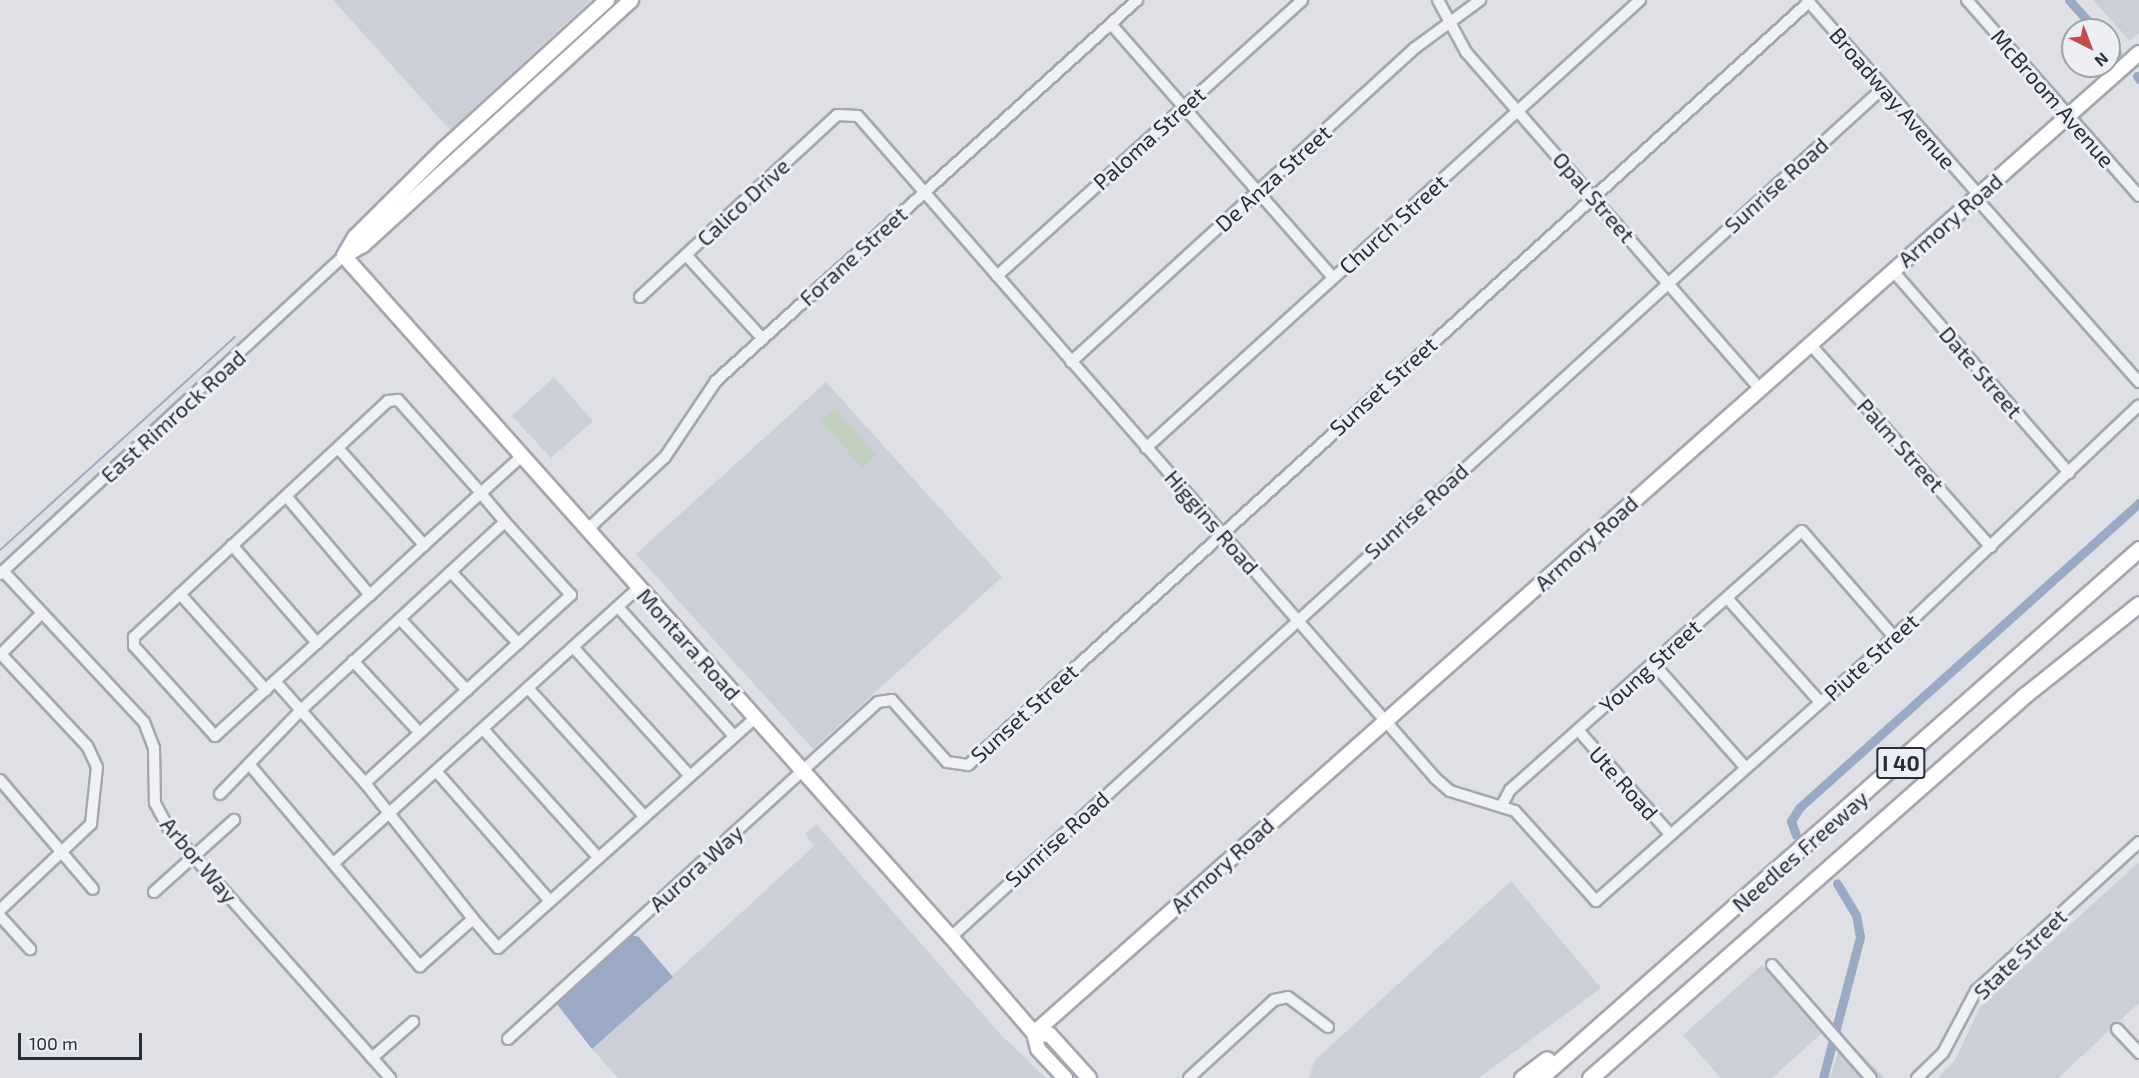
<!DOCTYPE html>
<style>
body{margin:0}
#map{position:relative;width:2139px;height:1078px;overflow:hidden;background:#dee0e6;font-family:"Exo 2",sans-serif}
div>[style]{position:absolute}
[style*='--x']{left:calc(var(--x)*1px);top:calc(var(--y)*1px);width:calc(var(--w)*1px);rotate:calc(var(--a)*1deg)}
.built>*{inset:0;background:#cccfd8}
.green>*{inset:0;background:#c2d0bf}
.water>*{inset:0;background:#9baac4}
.stream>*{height:2px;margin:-1px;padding:0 1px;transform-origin:1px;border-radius:1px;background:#9baac4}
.canal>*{height:9px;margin:-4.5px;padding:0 4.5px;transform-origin:4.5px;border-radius:4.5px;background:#9baac4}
.roads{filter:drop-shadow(2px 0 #a4a7b0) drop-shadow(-2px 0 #a4a7b0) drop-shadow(0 2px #a4a7b0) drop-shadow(0 -2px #a4a7b0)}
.minor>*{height:10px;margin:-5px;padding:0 5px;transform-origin:5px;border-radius:5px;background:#f0f1f5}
.major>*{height:14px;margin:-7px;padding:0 7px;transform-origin:7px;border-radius:7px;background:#fff}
.highway>*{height:15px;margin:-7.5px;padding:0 7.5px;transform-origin:7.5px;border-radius:7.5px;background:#fff}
span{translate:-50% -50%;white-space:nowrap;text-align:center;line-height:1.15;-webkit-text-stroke:6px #edeff4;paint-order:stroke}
.shield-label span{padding:2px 4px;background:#edeff4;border:2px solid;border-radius:4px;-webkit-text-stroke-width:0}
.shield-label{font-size:21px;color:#282d3c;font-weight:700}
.street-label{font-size:22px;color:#282d3c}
.north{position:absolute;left:2061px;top:18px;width:60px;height:60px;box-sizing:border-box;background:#edeff4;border:2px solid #9ea1aa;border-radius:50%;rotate:138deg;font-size:16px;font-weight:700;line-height:24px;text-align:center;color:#282d3c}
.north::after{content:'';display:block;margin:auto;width:21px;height:27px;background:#c44a4e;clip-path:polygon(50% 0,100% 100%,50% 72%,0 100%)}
.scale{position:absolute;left:18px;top:1033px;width:124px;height:27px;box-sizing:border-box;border:3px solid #282d3c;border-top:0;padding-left:8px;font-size:18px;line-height:21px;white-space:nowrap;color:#282d3c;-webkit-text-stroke:4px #edeff4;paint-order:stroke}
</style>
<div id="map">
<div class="built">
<i style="clip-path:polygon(333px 0,589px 0,590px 1px,450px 130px)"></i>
<i style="clip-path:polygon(2093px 0,2139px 0,2139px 33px,2130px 41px)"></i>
<i style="clip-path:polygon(554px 377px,593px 421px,551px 458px,512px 416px)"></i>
<i style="clip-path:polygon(826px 382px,1002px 577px,813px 749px,636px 554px)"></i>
<i style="clip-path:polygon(816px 824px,1001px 1035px,1046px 1078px,618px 1078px,592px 1049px,814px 846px,805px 834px)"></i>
<i style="clip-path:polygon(2139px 862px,2139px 1003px,2058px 1078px,1938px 1078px,1955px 1060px,1980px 1007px)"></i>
<i style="clip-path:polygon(1511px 881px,1601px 988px,1479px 1078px,1309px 1078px,1314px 1061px)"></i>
<i style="clip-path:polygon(1762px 965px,1822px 1033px,1772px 1078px,1721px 1078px,1683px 1035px)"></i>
<i style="clip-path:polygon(1843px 1036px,1885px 1078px,1830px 1078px)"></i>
</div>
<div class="green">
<i style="clip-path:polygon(835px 409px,876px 455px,862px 468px,821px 421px)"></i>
</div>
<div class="water">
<i style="clip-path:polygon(631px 935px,639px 937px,673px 977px,592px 1049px,556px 1003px)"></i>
</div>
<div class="stream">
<i style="--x:0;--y:550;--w:317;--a:-42.2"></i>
</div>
<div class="canal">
<i style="--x:2069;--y:0;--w:40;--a:48"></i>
<i style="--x:2109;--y:45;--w:11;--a:45"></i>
<i style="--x:2137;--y:76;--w:4;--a:56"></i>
<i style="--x:1796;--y:835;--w:15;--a:-110"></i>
<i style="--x:1791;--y:821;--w:15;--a:-58"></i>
<i style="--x:1799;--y:808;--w:457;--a:-41.9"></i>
<i style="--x:1823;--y:1078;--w:146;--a:-75.3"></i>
<i style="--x:1860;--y:937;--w:22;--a:-100"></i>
<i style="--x:1856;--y:915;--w:37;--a:-121"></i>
</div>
<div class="roads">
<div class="minor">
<i style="--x:1438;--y:0;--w:59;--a:61.7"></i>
<i style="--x:1466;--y:52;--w:447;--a:48.9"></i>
<i style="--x:1807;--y:0;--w:260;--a:48.6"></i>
<i style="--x:1967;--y:0;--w:261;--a:48.7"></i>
<i style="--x:1111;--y:24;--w:337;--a:48.8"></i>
<i style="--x:1976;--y:198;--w:246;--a:48.5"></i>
<i style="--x:686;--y:255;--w:114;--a:47.5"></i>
<i style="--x:1893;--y:271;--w:268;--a:48.9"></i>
<i style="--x:997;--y:276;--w:411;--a:-42.1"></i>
<i style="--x:640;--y:297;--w:268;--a:-42.7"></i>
<i style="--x:837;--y:115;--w:21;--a:3"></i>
<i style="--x:858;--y:116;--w:878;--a:48.92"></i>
<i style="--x:1435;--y:778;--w:20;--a:41"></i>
<i style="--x:1450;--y:791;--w:68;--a:17.1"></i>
<i style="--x:1515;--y:811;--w:121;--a:48"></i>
<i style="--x:1596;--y:901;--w:398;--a:-41.5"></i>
<i style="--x:1894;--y:637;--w:337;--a:-43.4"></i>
<i style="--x:1810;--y:344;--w:272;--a:48.3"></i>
<i style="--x:1071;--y:362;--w:466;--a:-42.4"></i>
<i style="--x:1415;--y:48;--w:81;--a:-36.4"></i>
<i style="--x:338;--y:448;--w:130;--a:48.4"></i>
<i style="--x:1146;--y:448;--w:667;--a:-42.2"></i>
<i style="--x:286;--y:496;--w:130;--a:49.7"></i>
<i style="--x:588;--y:529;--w:105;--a:-43.1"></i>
<i style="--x:665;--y:457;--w:92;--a:-56.1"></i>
<i style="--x:716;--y:381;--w:568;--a:-42.14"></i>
<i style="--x:232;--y:545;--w:130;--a:49.1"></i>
<i style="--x:3;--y:571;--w:207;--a:47"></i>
<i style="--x:144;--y:722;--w:28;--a:69"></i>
<i style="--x:154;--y:748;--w:55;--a:89"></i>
<i style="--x:155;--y:803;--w:30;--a:62"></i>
<i style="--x:169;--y:829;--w:333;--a:48.4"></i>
<i style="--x:451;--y:572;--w:98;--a:46.7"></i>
<i style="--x:0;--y:574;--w:468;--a:-42.8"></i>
<i style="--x:180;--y:594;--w:129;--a:48.1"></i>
<i style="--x:1727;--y:598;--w:140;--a:48.2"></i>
<i style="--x:618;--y:607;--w:173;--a:48"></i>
<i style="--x:400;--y:619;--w:98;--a:46.7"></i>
<i style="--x:573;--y:647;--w:173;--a:47.8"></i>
<i style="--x:0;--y:655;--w:59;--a:-45"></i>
<i style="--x:353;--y:661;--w:98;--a:47.1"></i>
<i style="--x:1653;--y:663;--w:140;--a:48.5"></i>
<i style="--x:275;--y:681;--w:136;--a:48.6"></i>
<i style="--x:365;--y:783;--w:279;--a:-42.4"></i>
<i style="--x:571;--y:595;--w:98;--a:-132.1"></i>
<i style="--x:505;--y:522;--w:38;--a:-130"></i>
<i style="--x:481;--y:493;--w:125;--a:-131.7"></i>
<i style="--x:398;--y:400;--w:10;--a:174"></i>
<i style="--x:388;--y:401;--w:347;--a:137.1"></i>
<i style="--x:134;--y:637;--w:9;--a:90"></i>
<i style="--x:134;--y:646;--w:121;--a:48"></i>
<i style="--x:215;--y:736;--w:81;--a:-42.5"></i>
<i style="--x:275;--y:681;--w:128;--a:-42.2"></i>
<i style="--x:370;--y:595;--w:74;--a:-42.8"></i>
<i style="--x:424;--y:545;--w:77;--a:-42.4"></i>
<i style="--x:481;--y:493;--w:55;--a:-42.1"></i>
<i style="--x:528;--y:688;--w:173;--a:47.8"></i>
<i style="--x:483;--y:729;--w:172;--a:48.1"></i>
<i style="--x:1578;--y:730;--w:140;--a:48.5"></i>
<i style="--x:249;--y:764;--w:265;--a:49.8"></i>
<i style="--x:420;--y:966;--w:71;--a:-41.6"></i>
<i style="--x:473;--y:919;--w:38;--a:49"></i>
<i style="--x:498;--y:948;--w:345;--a:-41.8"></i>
<i style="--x:436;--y:771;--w:173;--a:48.8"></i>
<i style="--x:0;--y:780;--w:143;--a:49.5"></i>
<i style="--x:365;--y:783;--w:174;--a:51.5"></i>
<i style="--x:220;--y:794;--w:117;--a:-46"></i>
<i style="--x:301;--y:710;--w:277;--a:-42.7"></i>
<i style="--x:1502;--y:805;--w:17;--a:-62"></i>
<i style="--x:1510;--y:790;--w:390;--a:-41.6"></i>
<i style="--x:1802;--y:531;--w:140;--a:49"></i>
<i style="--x:335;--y:862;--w:410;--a:-42.1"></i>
<i style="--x:154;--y:892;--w:108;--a:-42"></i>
<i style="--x:0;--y:910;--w:125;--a:-43.4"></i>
<i style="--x:91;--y:824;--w:57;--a:-84"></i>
<i style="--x:97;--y:767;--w:23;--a:-115"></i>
<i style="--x:87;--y:746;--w:126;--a:-133.1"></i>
<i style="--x:0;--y:916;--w:45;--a:47.7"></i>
<i style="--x:951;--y:937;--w:1262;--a:-42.33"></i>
<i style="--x:1772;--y:965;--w:150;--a:48.8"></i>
<i style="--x:2117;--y:1029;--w:33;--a:47"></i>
<i style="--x:508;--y:1039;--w:500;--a:-42.33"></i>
<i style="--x:878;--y:702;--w:14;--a:-8"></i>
<i style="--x:892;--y:700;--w:83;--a:48.4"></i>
<i style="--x:947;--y:762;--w:21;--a:8"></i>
<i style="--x:968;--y:765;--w:1136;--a:-42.22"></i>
<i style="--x:372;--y:1058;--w:55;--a:-41.3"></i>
<i style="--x:1189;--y:1078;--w:115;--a:-42.5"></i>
<i style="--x:1274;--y:1000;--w:14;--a:-12"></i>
<i style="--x:1288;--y:997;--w:50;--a:36.9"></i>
<i style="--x:1917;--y:1078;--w:36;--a:-44"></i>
<i style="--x:1943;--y:1053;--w:70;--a:-62"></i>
<i style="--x:1976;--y:991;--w:221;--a:-42.4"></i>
</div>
<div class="major">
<i style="--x:345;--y:254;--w:20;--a:-60"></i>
<i style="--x:355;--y:237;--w:125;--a:-44.7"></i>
<i style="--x:444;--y:149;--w:221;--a:-42.4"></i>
<i style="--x:344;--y:256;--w:912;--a:48.29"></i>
<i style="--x:951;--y:937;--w:127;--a:49.2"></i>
<i style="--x:1034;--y:1033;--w:16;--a:76"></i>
<i style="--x:1038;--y:1049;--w:40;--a:47"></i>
<i style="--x:344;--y:256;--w:22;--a:-30"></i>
<i style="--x:363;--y:245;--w:363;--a:-42.4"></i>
<i style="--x:1034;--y:1033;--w:1477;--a:-41.57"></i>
<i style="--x:1034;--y:1033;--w:16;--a:7"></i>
<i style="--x:1050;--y:1035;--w:58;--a:47.8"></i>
</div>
<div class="highway">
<i style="--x:1522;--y:1078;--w:31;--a:-37"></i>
<i style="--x:1540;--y:1078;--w:799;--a:-41.45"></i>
<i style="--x:1590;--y:1078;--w:580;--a:-41.36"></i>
<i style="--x:2025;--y:695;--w:146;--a:-38.6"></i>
</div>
</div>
<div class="shield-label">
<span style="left:1901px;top:763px">I 40</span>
</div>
<div class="street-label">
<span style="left:1893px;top:98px;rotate:49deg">Broadway Avenue</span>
<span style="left:2053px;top:98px;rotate:49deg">McBroom Avenue</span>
<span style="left:1149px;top:138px;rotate:-42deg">Paloma Street</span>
<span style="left:1273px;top:178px;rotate:-42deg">De Anza Street</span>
<span style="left:1776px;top:185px;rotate:-42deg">Sunrise Road</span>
<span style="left:1594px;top:197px;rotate:49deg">Opal Street</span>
<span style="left:743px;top:202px;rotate:-43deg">Calico Drive</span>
<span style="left:1950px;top:220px;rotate:-41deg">Armory Road</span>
<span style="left:1393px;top:224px;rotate:-42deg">Church Street</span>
<span style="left:853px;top:256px;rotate:-42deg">Forane Street</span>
<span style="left:1981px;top:372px;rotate:49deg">Date Street</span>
<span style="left:1383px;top:386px;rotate:-42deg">Sunset Street</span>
<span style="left:173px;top:416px;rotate:-42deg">East Rimrock Road</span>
<span style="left:1901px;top:445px;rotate:48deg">Palm Street</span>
<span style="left:1416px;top:511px;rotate:-42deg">Sunrise Road</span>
<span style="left:1212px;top:522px;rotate:49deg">Higgins Road</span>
<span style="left:1586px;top:543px;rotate:-42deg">Armory Road</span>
<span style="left:689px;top:644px;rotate:48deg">Montara Road</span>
<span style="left:1871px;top:657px;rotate:-42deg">Piute Street</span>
<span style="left:1650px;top:666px;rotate:-42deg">Young Street</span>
<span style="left:1024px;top:713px;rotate:-42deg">Sunset Street</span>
<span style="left:1624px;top:783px;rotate:48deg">Ute Road</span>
<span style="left:1057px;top:839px;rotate:-42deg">Sunrise Road</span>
<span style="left:1800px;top:851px;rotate:-41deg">Needles Freeway</span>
<span style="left:199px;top:860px;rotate:50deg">Arbor Way</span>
<span style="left:1222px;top:865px;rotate:-42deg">Armory Road</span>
<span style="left:696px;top:868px;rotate:-42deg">Aurora Way</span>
<span style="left:2020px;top:954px;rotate:-44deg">State Street</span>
</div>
<div class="north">N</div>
<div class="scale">100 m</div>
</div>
